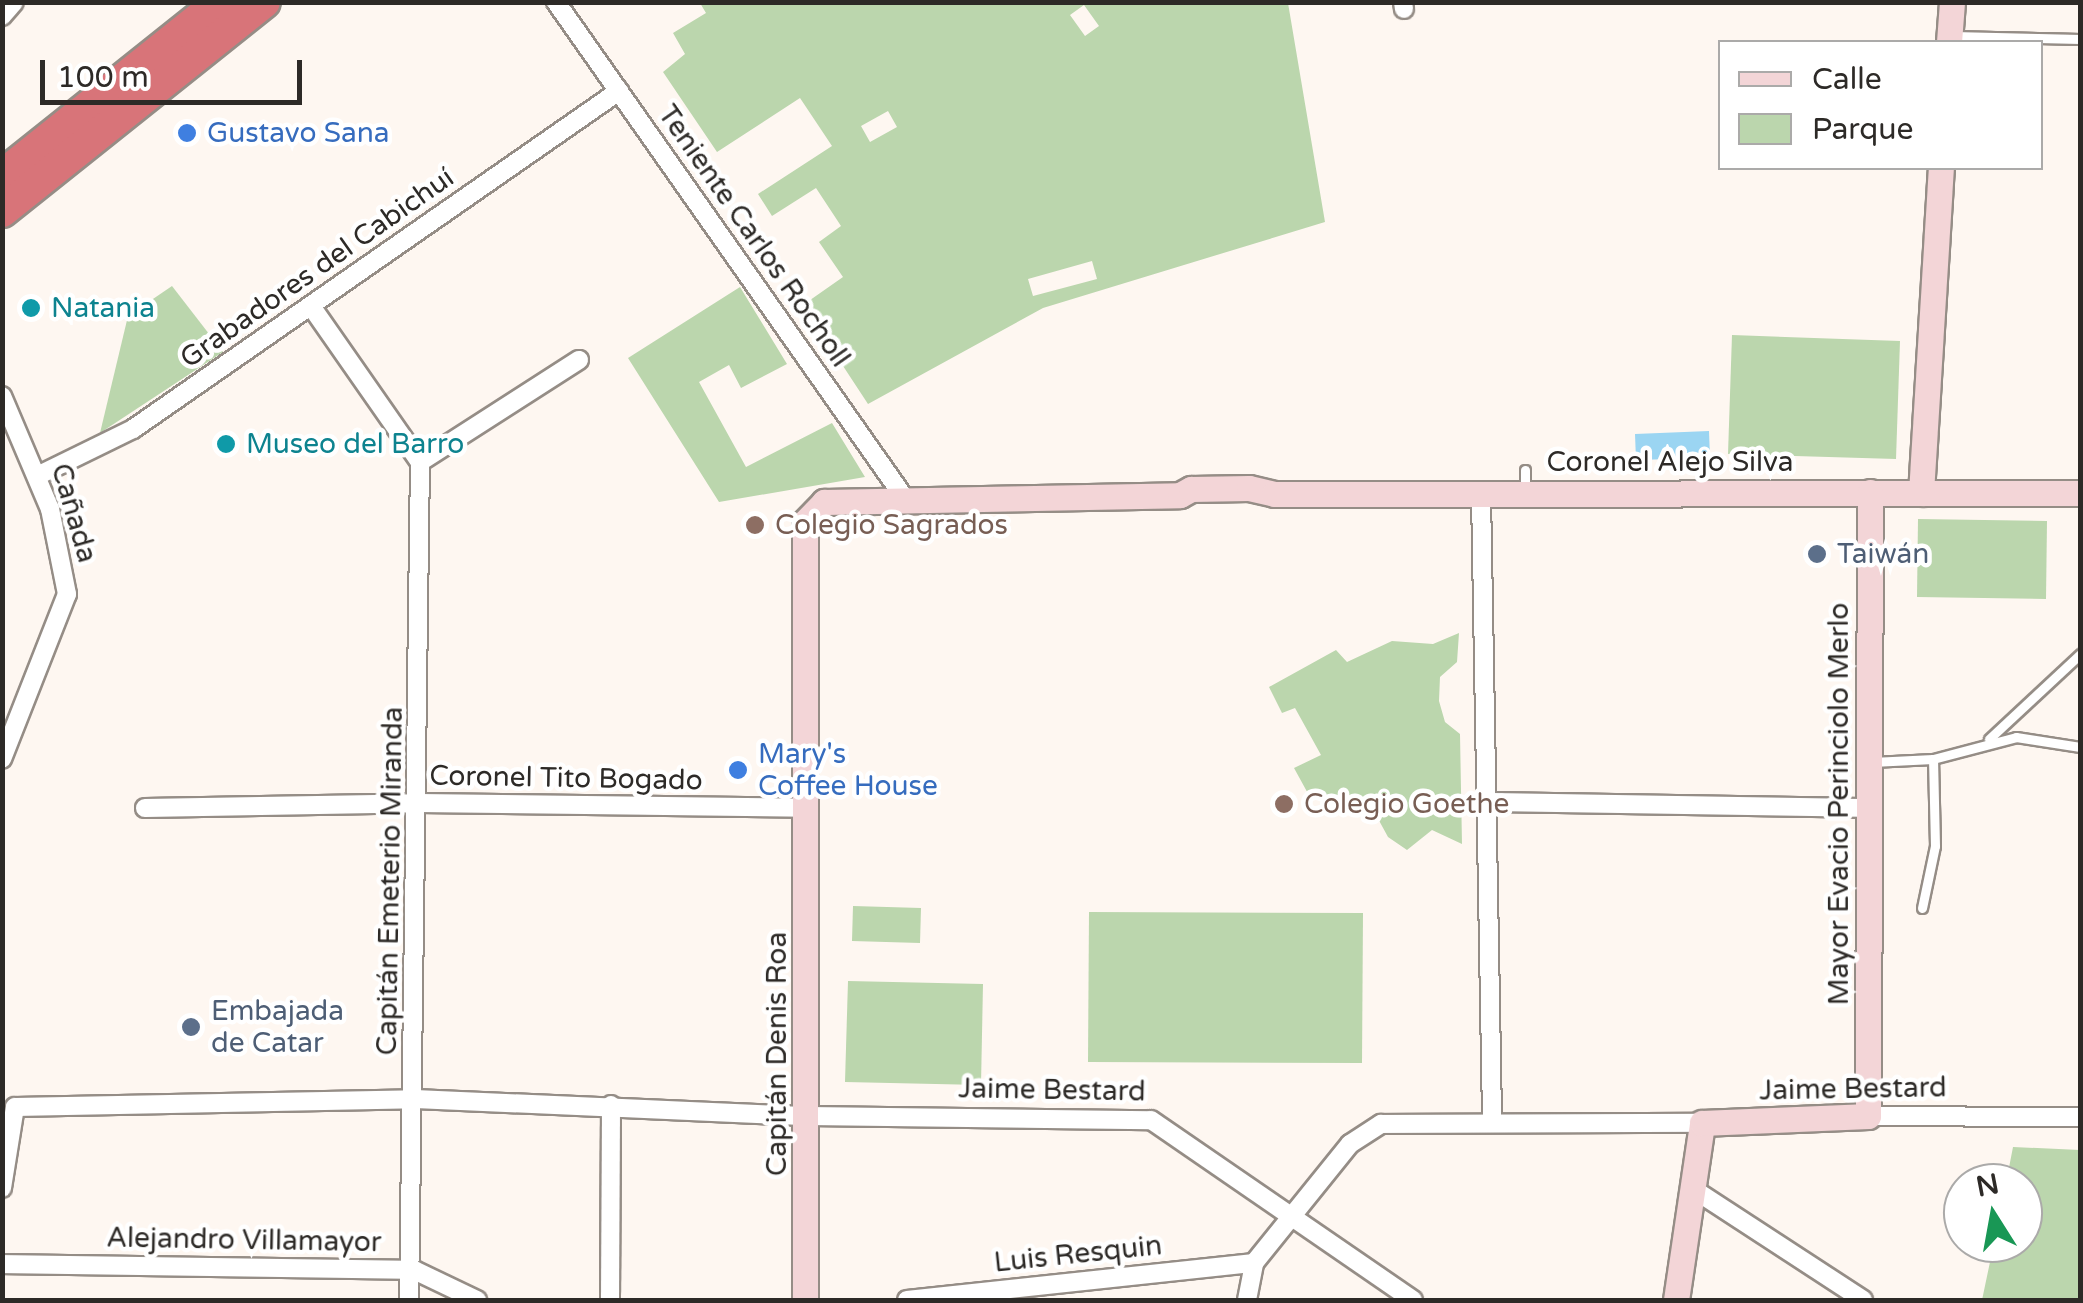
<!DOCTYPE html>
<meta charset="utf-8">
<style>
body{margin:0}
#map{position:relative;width:2083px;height:1303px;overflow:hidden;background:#fef7f1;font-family:"Varela Round",sans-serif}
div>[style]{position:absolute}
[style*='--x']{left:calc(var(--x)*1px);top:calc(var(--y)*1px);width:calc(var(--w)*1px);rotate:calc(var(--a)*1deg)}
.green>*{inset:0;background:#bbd6ad}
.water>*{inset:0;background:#9bd5f2}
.roads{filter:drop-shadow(2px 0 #958d86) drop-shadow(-2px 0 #958d86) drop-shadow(0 2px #958d86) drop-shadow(0 -2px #958d86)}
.lane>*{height:9px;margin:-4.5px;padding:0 4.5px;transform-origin:4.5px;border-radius:4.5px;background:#fff}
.street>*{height:18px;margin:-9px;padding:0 9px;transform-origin:9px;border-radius:9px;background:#fff}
.secondary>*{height:25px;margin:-12.5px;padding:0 12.5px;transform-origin:12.5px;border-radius:12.5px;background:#f3d5d7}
.highway>*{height:32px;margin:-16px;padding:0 16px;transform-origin:16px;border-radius:16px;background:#d87479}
.dots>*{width:28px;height:28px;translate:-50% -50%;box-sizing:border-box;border:5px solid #fff;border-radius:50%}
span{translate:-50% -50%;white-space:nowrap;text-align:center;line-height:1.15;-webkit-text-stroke:9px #fff;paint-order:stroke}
.shop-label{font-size:28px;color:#366cbe}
.left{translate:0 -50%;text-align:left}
.street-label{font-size:28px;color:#2d2a27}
.culture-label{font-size:28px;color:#0d838f}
.education-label{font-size:28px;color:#785e54}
.service-label{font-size:28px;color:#4e5e75}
.frame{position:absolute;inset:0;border:5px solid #2d2a27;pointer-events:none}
.legend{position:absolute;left:1718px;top:40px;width:325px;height:130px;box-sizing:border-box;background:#fff;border:2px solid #abaaa9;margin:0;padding:12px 18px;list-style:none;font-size:30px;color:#2d2a27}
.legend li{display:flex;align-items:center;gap:20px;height:50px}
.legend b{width:50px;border:2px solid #abaaa9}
.north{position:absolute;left:1943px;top:1163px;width:100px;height:100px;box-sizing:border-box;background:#fff;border:2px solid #abaaa9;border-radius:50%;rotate:349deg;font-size:28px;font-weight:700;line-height:40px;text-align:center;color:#2d2a27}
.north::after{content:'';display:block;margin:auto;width:35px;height:45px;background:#199755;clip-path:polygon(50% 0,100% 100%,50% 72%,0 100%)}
.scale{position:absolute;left:40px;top:60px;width:262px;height:45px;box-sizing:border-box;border:5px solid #2d2a27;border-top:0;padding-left:12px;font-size:30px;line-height:35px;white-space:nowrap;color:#2d2a27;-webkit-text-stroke:8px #fff;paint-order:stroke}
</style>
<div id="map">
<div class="green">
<i style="clip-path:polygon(evenodd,700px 3px,1288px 3px,1325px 222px,1043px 308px,868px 404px,803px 305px,843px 277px,819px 242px,841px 226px,816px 188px,772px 216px,758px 194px,832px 146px,800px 98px,717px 152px,663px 72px,685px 54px,673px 33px,706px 13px,700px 3px,1084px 5px,1099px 26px,1085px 36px,1070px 15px,1084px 5px,700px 3px,888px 111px,897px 127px,870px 142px,861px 126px,888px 111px,700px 3px,1092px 261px,1097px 279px,1033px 296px,1028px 279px,1092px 261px)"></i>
<i style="clip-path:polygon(172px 286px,223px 352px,100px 433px,128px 316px)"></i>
<i style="clip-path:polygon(740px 287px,787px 364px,741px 388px,729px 365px,699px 382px,746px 467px,832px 423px,865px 477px,719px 502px,628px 358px)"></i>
<i style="clip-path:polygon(1732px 335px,1900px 341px,1896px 459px,1728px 454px)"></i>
<i style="clip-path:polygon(1918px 519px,2047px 521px,2046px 599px,1917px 597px)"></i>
<i style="clip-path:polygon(1459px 633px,1457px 662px,1440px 677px,1439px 701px,1445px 722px,1460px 734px,1462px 844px,1432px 830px,1407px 850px,1388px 837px,1376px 815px,1350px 803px,1311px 799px,1294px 768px,1321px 755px,1295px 708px,1282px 713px,1269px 687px,1336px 650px,1347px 662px,1392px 641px,1433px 644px)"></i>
<i style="clip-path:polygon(853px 906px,921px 908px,920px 943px,852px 941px)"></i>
<i style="clip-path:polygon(1089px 912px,1363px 913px,1362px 1063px,1088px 1062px)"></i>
<i style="clip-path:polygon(848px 981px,983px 984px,981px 1085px,845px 1082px)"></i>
<i style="clip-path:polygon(2013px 1147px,2080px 1150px,2080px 1300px,1982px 1300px,1994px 1243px,2023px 1243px,2023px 1183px,2006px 1183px)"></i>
</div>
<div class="water">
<i style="clip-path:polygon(1709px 431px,1710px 458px,1636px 460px,1635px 434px)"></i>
</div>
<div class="roads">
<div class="lane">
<i style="--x:1953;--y:36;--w:127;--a:1.4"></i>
<i style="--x:1525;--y:470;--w:19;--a:90"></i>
<i style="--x:1989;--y:739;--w:125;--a:-43"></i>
<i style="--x:1872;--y:762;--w:61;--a:-2.8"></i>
<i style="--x:1933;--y:759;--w:86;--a:-14.8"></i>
<i style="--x:2016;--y:737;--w:65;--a:8.9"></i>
<i style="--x:1922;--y:908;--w:63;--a:-78.2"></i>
<i style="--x:1935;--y:846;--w:87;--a:-91.3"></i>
</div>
<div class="street">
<i style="--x:556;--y:2;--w:609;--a:54.9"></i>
<i style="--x:1403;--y:2;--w:7;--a:82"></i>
<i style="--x:2;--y:16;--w:18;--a:-49"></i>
<i style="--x:311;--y:306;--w:190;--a:55.1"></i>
<i style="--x:2;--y:396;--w:123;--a:67"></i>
<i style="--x:50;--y:509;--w:87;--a:78.7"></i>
<i style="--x:67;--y:594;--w:177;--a:111.5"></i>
<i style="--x:420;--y:462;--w:189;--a:-32.7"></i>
<i style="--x:37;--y:476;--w:107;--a:-26.1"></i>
<i style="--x:133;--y:429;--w:592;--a:-34.82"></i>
<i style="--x:1481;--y:493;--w:627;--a:88.99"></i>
<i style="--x:1486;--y:802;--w:381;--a:0.9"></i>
<i style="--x:145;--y:808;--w:274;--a:-1"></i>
<i style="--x:419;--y:803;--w:387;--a:0.7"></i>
<i style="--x:15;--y:1107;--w:400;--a:-1.1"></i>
<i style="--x:415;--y:1099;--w:393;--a:2.5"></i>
<i style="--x:808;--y:1116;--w:343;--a:0.7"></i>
<i style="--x:1151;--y:1120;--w:318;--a:34.5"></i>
<i style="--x:1868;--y:1116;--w:212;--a:0.3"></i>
<i style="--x:2;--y:1188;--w:82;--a:-80.9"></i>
<i style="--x:1693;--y:1189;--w:203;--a:33.1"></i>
<i style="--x:2;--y:1264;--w:412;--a:0.8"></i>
<i style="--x:414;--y:1270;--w:70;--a:25.5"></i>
<i style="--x:409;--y:1300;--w:838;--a:-89.25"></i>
<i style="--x:610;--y:1300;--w:195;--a:-89.7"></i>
<i style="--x:907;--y:1300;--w:349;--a:-6.1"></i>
<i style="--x:1247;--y:1300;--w:38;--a:-79"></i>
<i style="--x:1254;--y:1263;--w:153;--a:-51.1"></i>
<i style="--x:1350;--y:1144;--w:37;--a:-33"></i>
<i style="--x:1381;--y:1124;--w:321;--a:-0.2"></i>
</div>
<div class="secondary">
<i style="--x:1949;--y:42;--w:40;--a:-85.7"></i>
<i style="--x:1921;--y:493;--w:326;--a:-86.5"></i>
<i style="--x:805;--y:1300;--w:778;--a:-90"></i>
<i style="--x:805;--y:522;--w:28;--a:-46"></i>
<i style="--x:824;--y:502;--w:356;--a:-1.1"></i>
<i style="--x:1180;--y:495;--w:13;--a:-29"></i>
<i style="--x:1191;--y:489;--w:58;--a:-1"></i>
<i style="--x:1249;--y:488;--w:26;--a:13"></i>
<i style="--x:1274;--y:494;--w:806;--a:-0.07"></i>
<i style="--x:1676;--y:1300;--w:179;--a:-81.6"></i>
<i style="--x:1702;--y:1123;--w:166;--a:-2.4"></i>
<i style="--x:1868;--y:1116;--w:624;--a:-89.82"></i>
</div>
<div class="highway">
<i style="--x:2;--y:176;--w:279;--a:-38.6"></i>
<i style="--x:2;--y:211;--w:335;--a:-38.6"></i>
</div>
</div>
<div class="dots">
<i style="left:187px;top:133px;background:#3f7fe0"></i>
<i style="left:31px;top:308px;background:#0f9aa8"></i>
<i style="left:226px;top:444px;background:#0f9aa8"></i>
<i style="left:755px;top:525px;background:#8d6e63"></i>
<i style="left:1817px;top:554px;background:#5c6f8a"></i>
<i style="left:738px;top:770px;background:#3f7fe0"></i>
<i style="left:1284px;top:804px;background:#8d6e63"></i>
<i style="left:191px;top:1027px;background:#5c6f8a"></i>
</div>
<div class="shop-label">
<span class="left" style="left:207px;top:133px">Gustavo Sana</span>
<span class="left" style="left:758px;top:770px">Mary's<br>Coffee House</span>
</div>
<div class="street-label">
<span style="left:754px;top:236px;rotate:55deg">Teniente Carlos Rocholl</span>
<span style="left:317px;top:268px;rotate:-35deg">Grabadores del Cabichuí</span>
<span style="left:1670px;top:462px">Coronel Alejo Silva</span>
<span style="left:74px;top:513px;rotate:74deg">Cañada</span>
<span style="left:566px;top:778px;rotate:1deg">Coronel Tito Bogado</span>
<span style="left:1839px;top:804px;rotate:-90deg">Mayor Evacio Perinciolo Merlo</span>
<span style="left:390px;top:881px;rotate:-89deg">Capitán Emeterio Miranda</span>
<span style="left:777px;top:1054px;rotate:-90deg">Capitán Denis Roa</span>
<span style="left:1853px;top:1089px;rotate:-1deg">Jaime Bestard</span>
<span style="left:1052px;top:1090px;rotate:1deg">Jaime Bestard</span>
<span style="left:244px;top:1240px;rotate:1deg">Alejandro Villamayor</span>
<span style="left:1078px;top:1254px;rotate:-6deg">Luis Resquin</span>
</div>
<div class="culture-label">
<span class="left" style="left:51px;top:308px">Natania</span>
<span class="left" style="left:246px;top:444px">Museo del Barro</span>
</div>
<div class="education-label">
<span class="left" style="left:775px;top:525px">Colegio Sagrados</span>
<span class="left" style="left:1304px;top:804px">Colegio Goethe</span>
</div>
<div class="service-label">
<span class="left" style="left:1837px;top:554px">Taiwán</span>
<span class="left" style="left:211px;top:1027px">Embajada<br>de Catar</span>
</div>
<div class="frame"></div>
<ul class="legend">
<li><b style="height:12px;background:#f3d5d7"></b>Calle</li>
<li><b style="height:28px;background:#bbd6ad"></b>Parque</li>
</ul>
<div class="north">N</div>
<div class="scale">100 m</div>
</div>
